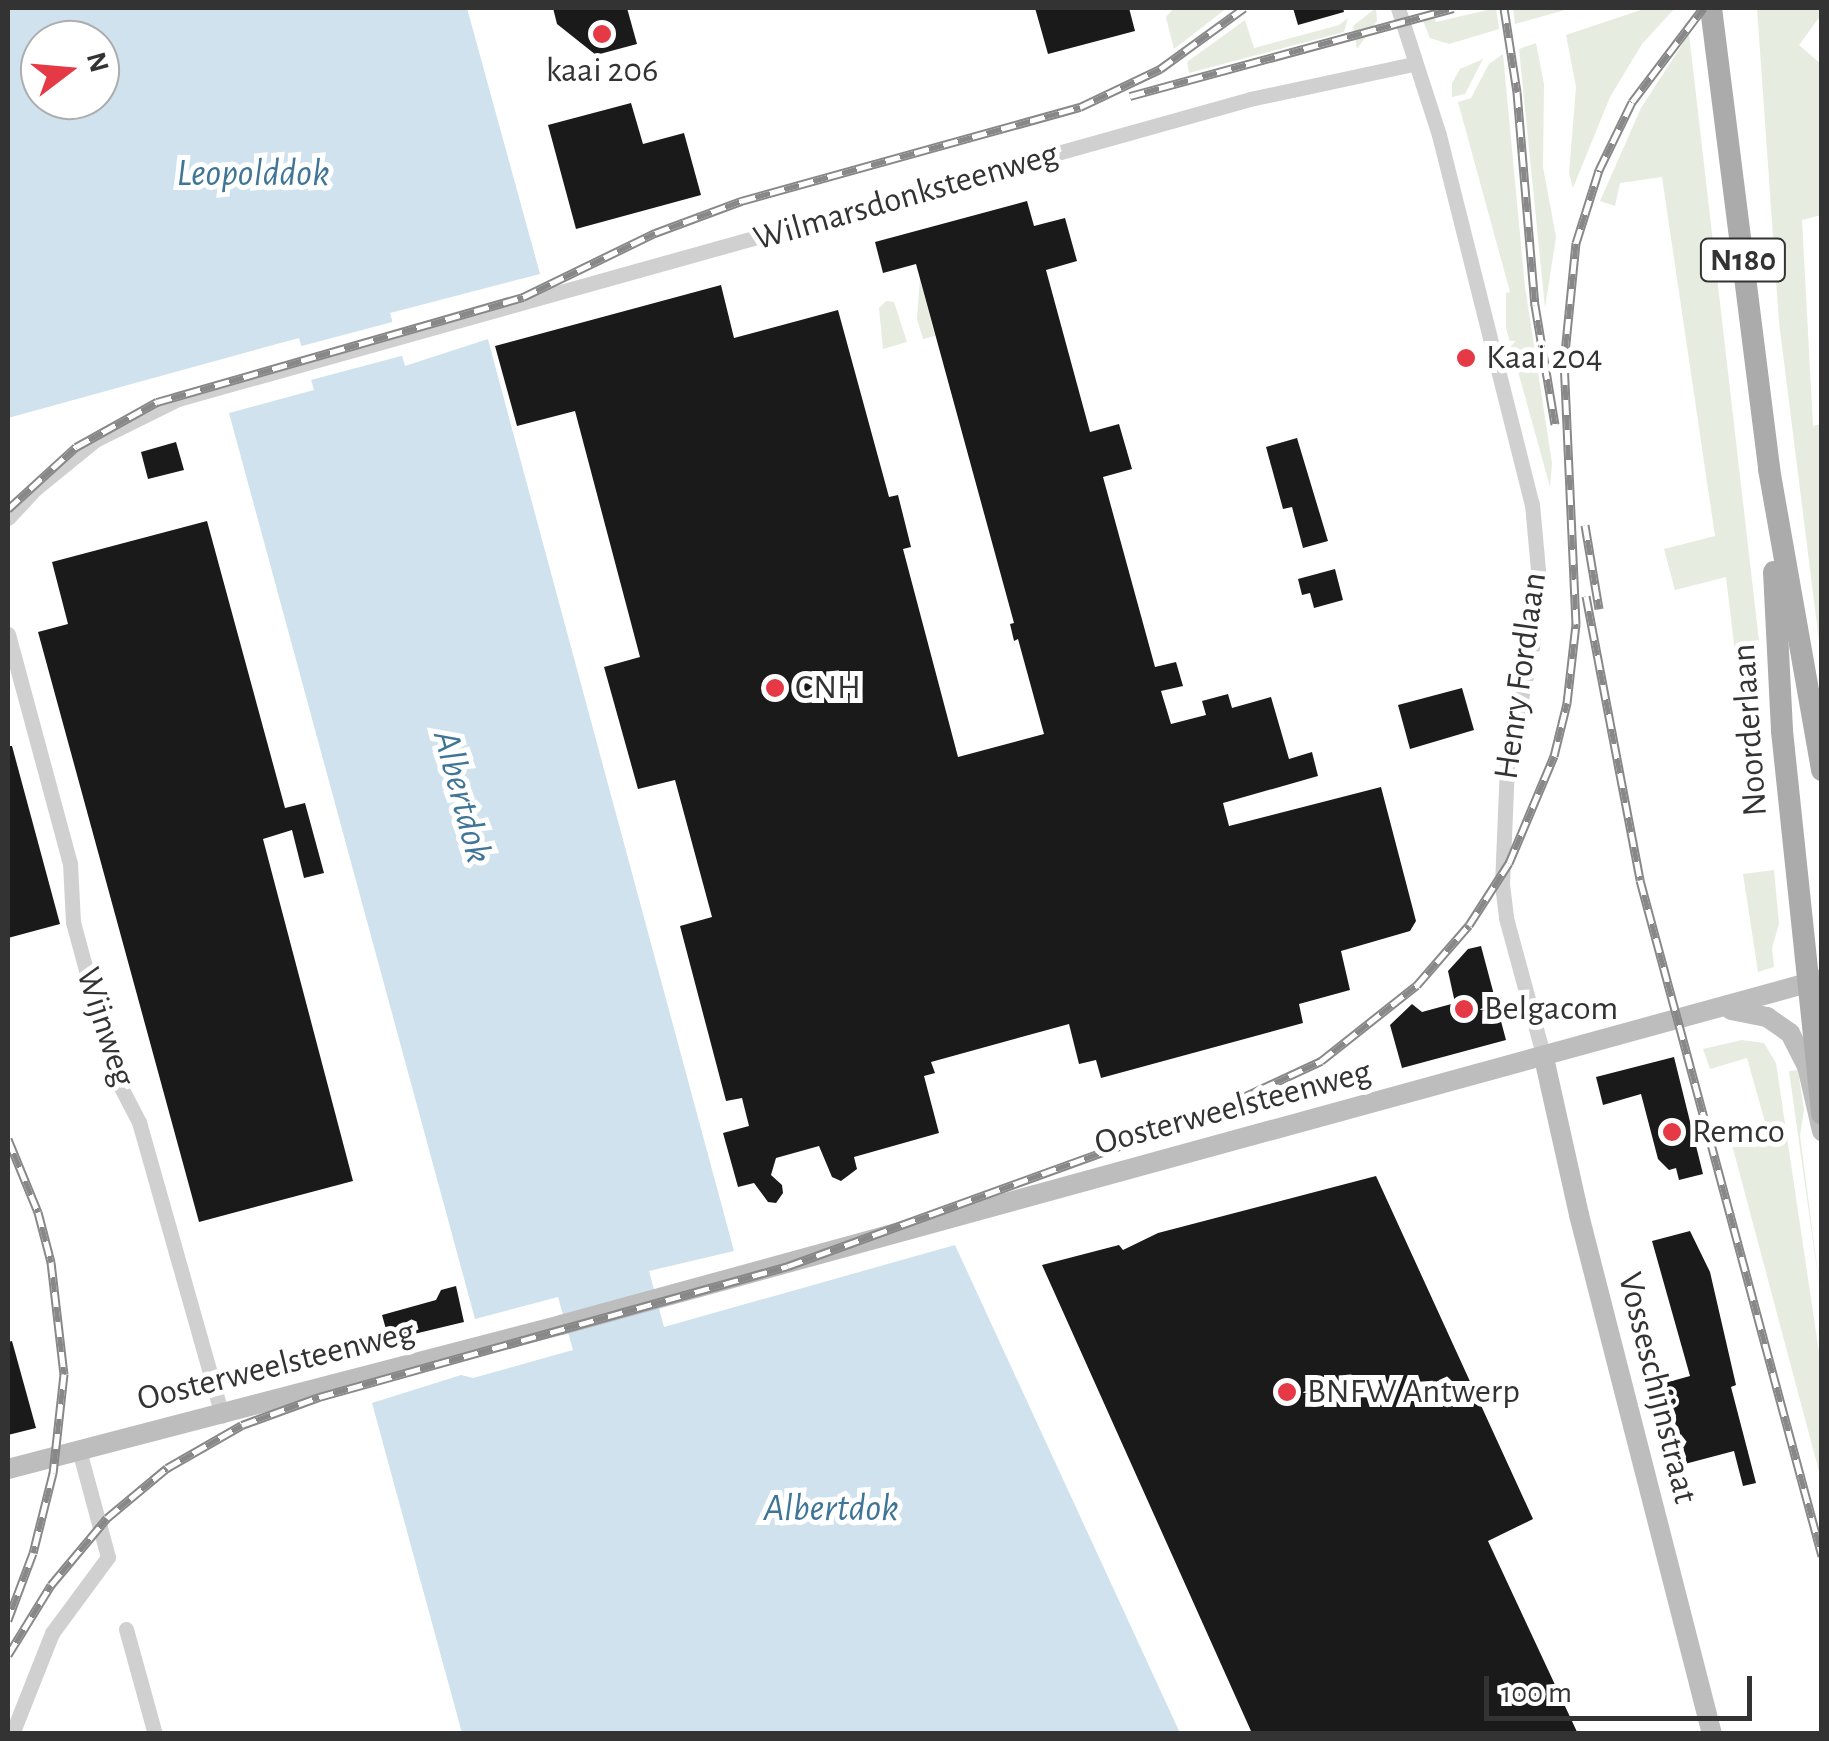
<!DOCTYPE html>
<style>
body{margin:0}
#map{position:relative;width:1829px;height:1741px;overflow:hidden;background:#fff;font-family:"Alegreya Sans",sans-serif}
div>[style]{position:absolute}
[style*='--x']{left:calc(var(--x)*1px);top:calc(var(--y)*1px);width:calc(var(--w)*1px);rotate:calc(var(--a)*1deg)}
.green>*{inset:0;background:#e6ecdf}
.water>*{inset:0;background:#cfe2ee}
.pier>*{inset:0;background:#fff}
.building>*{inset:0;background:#1a1a1a}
.street>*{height:15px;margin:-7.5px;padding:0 7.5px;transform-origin:7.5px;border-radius:7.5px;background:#d0d0d0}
.secondary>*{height:20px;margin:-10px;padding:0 10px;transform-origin:10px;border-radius:10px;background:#bdbdbd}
.primary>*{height:22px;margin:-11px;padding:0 11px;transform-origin:11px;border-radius:11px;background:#ababab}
.rail>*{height:9px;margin-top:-4.5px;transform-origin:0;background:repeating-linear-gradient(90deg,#fff 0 15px,#888 0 30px);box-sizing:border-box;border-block:2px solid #888}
.dots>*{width:28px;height:28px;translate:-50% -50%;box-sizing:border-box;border:5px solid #fff;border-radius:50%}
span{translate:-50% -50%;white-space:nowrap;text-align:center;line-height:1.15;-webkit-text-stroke:10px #fff;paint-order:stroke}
.shield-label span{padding:2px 8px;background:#fff;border:2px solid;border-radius:8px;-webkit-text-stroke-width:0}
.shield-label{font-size:32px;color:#333;font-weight:700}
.poi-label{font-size:35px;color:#333}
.left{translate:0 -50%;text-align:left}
.street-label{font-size:35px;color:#333}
.water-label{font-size:38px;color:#3f7597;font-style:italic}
.frame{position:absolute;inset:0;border:10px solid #333;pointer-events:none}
.north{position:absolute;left:20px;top:20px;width:100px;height:100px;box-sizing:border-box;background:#fff;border:2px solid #adadad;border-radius:50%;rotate:74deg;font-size:28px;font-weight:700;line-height:40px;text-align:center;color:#333}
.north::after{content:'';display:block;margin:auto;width:35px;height:45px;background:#e63946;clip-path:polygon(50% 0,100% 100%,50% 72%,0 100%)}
.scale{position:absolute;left:1484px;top:1676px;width:268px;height:45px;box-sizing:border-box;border:5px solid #333;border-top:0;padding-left:12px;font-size:30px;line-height:35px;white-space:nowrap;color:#333;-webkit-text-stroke:8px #fff;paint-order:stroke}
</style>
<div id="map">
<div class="green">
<i style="clip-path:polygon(1174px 8px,1227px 8px,1174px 49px,1166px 17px)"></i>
<i style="clip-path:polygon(1376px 8px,1377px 21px,1357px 49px,1353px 26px)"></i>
<i style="clip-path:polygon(1496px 8px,1499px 29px,1449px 44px,1430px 38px,1422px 18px,1433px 15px,1436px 22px)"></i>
<i style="clip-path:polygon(1513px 8px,1572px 8px,1515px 24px)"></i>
<i style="clip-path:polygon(1647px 8px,1675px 8px,1642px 44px,1610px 97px,1573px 188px,1569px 173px,1576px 87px,1566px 35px)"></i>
<i style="clip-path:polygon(1757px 8px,1821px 8px,1821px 15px,1799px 45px,1822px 65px,1821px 215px,1802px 220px,1813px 426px,1822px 424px,1821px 657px,1779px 322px)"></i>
<i style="clip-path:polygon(1348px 18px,1344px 32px,1189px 73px,1187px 62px,1245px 20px,1254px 48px,1339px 25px)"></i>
<i style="clip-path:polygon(1689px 34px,1759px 641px,1756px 709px,1742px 711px,1726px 577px,1675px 590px,1664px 549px,1715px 536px,1662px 177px,1620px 183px,1615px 206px,1600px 201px,1641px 108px)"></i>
<i style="clip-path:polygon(1536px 43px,1544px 84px,1543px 167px,1556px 237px,1545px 308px,1519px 49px)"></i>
<i style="clip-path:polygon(1503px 54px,1525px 287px,1552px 463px,1550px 487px,1506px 328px,1506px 293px,1510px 292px,1458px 102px,1471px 98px,1489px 64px)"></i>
<i style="clip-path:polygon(1483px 59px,1465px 94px,1452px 97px,1452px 83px,1460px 69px)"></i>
<i style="clip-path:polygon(920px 279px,935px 336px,923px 339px,917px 319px)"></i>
<i style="clip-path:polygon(886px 301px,894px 302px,907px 342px,883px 349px,879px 308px)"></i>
<i style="clip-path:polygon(1774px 870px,1779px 924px,1772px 948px,1774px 967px,1758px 972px,1743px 874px)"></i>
<i style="clip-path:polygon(1742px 1040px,1764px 1043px,1776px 1063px,1821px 1366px,1821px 1479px,1731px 1141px,1767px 1129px,1747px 1058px,1710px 1069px,1703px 1049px)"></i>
<i style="clip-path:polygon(1798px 1070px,1804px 1110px,1800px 1135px,1821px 1298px,1789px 1071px)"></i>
</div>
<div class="water">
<i style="clip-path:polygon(evenodd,8px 8px,467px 8px,540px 274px,390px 313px,405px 366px,488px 339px,490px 347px,734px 1251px,649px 1271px,664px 1327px,955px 1245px,1180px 1733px,462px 1733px,372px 1403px,461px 1375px,473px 1378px,573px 1350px,558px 1297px,475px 1319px,229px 413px,314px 390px,299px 338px,8px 418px,8px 8px,40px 40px,100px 40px,100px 100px,40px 100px,40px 40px)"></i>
</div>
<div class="pier">
<i style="clip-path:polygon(396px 321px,405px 355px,307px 381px,298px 347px)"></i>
</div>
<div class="building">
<i style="clip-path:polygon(553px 8px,627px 8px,637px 44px,596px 55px,557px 24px)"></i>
<i style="clip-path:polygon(1035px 8px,1129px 8px,1135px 31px,1048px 54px)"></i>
<i style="clip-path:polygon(1293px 8px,1343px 8px,1344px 12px,1298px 25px)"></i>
<i style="clip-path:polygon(631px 103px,643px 144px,684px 133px,701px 195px,576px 229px,548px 125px)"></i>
<i style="clip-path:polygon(1027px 201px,1034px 226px,1065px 218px,1077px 261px,1046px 270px,1090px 432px,1119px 424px,1132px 469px,1103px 477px,1155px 667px,1176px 662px,1183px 686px,1161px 691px,1171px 724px,1206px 715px,1202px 701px,1228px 694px,1232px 708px,1271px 697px,1289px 759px,1312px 752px,1318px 776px,1223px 803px,1229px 826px,1381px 787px,1416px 921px,1410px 931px,1341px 951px,1350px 990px,1299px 1004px,1303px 1023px,1101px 1078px,1096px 1060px,1079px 1064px,1069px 1024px,931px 1062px,935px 1073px,924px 1076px,939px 1133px,854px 1157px,857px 1169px,841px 1181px,832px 1177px,819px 1146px,776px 1158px,771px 1175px,782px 1185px,783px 1193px,776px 1203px,768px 1202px,754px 1183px,738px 1187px,723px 1133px,749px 1126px,742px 1098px,726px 1101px,680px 926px,712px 917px,675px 780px,638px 789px,604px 667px,640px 657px,575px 411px,517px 426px,495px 346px,721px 285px,734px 338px,838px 310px,889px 497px,898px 495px,911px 547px,903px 549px,958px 757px,1044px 734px,1018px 639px,1014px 641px,1010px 624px,1014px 623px,916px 264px,883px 273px,875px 242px)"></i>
<i style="clip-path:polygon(1297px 438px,1328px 541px,1303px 548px,1292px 507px,1283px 509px,1266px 447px)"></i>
<i style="clip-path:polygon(176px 442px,184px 470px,148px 479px,141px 452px)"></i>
<i style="clip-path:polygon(207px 521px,285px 808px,305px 803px,324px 873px,304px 878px,292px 830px,263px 839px,353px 1181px,199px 1222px,38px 632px,68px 624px,52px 562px)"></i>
<i style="clip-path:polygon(1335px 569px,1343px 600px,1314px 608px,1310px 593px,1302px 595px,1298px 579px)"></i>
<i style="clip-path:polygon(1462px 688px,1474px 730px,1410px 749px,1398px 705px)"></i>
<i style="clip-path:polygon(8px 746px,12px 746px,60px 924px,8px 938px)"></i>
<i style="clip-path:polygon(1481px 946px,1506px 1040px,1402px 1068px,1390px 1025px,1412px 1004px,1422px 1012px,1455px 1003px,1448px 971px,1468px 949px)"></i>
<i style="clip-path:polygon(1674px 1057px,1703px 1174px,1679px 1180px,1676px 1168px,1669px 1170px,1658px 1159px,1641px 1094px,1603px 1105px,1596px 1077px)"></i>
<i style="clip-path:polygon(1376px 1176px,1533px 1519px,1488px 1541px,1578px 1734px,1251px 1731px,1042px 1265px,1119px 1245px,1123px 1250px,1158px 1233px)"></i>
<i style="clip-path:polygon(1690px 1231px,1710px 1272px,1736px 1385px,1731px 1387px,1756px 1483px,1743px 1486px,1734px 1451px,1681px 1465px,1677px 1453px,1672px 1454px,1654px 1386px,1690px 1376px,1652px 1241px)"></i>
<i style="clip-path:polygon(456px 1286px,464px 1322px,389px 1340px,382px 1315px,436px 1300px,441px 1290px)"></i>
<i style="clip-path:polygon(12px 1341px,36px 1428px,8px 1435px,8px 1342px)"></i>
</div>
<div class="street">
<i style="--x:1398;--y:8;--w:133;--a:72.1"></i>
<i style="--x:1439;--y:135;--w:381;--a:75.9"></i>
<i style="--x:1532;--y:504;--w:77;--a:84.8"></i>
<i style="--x:1539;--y:581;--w:66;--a:96.1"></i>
<i style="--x:1532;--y:647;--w:121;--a:102"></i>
<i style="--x:1507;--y:765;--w:119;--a:92.4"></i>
<i style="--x:1502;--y:884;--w:34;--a:83"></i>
<i style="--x:1506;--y:918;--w:145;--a:74.8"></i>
<i style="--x:8;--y:518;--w:40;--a:-47"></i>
<i style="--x:35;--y:489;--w:77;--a:-39.2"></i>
<i style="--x:95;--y:440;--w:93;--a:-26.3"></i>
<i style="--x:178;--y:399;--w:1113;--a:-15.63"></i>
<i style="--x:1250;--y:99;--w:167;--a:-12.1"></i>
<i style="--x:8;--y:634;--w:237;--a:74.9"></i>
<i style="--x:70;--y:863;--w:59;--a:87.1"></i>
<i style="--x:73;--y:922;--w:157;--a:74.9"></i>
<i style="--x:114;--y:1074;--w:54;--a:62.5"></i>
<i style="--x:139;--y:1122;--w:305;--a:74.2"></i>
<i style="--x:126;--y:1629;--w:109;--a:74.6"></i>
<i style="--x:12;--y:1734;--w:109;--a:-68.4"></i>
<i style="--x:52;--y:1633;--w:94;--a:-53.6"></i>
<i style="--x:108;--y:1557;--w:111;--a:-105.2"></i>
</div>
<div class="secondary">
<i style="--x:1731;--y:1010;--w:37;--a:11"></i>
<i style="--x:1767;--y:1017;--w:28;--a:35"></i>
<i style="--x:1790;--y:1033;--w:37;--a:63"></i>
<i style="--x:1807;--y:1066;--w:67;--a:77"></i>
<i style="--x:1544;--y:1058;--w:161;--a:77.4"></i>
<i style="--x:1579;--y:1215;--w:536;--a:75.63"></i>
<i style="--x:8;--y:1469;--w:571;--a:-14.6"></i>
<i style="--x:561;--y:1325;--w:1308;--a:-15.34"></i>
</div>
<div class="primary">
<i style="--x:1711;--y:8;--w:465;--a:82.8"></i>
<i style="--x:1769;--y:469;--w:306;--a:80"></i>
<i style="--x:1774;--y:572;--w:159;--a:87.1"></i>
<i style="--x:1782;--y:731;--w:385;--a:84"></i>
</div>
<div class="rail">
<i style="--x:1504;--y:8;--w:85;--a:81.2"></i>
<i style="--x:1517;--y:92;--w:214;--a:85.2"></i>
<i style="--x:1535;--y:305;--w:121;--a:80.5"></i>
<i style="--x:1130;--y:96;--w:335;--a:-15.2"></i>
<i style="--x:8;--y:509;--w:92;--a:-42.4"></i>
<i style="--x:76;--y:447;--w:93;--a:-29.1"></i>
<i style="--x:157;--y:402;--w:381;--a:-16"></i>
<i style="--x:523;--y:297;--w:147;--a:-25.9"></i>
<i style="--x:655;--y:233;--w:92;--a:-20.4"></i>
<i style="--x:741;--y:201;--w:352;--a:-15.5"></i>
<i style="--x:1080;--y:107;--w:89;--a:-25.4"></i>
<i style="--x:1160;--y:69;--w:104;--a:-36"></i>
<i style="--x:1585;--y:525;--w:85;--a:80.5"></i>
<i style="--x:1586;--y:596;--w:289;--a:79.2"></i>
<i style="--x:1640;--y:880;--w:700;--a:74.93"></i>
<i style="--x:8;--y:1139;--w:79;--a:67.7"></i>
<i style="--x:38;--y:1212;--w:52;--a:75.4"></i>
<i style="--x:51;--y:1262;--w:113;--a:83.4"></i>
<i style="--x:64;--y:1374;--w:100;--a:96.3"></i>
<i style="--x:53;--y:1473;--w:82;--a:104"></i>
<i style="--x:33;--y:1553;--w:72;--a:110.5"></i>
<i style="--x:8;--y:1655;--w:82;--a:-58.4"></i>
<i style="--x:51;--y:1585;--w:87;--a:-50.1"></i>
<i style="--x:107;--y:1518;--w:78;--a:-39.8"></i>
<i style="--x:167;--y:1468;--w:86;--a:-29.8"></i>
<i style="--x:242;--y:1425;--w:82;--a:-20"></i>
<i style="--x:319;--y:1397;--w:487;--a:-15.6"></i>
<i style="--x:788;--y:1266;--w:446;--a:-19.9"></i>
<i style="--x:1207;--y:1114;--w:126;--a:-24.9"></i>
<i style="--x:1321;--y:1061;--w:122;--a:-38.4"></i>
<i style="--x:1417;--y:985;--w:79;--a:-49.1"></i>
<i style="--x:1469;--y:925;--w:74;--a:-57.2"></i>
<i style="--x:1509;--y:863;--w:116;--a:-67.2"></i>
<i style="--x:1554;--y:756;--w:55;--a:-76.2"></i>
<i style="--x:1567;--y:703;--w:80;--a:-83.5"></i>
<i style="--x:1576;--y:624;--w:261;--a:-92.6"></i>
<i style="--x:1564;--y:363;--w:121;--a:-84.3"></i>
<i style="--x:1576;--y:243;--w:77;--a:-72.5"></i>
<i style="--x:1599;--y:170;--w:76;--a:-64.1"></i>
<i style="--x:1632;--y:102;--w:118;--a:-52.9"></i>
</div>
<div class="dots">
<i style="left:602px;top:34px;background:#e63946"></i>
<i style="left:1466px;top:358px;background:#e63946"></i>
<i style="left:775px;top:688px;background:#e63946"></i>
<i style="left:1464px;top:1009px;background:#e63946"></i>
<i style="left:1672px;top:1132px;background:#e63946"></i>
<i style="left:1287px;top:1392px;background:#e63946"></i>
</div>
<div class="shield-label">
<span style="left:1743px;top:260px">N180</span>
</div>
<div class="poi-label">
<span style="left:602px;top:71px">kaai 206</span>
<span class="left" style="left:1486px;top:358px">Kaai 204</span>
<span class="left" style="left:795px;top:688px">CNH</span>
<span class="left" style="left:1484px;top:1009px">Belgacom</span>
<span class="left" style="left:1692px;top:1132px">Remco</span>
<span class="left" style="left:1307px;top:1392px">BNFW Antwerp</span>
</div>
<div class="street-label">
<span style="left:906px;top:197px;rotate:-16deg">Wilmarsdonksteenweg</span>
<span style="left:1521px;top:676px;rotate:-82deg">Henry Fordlaan</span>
<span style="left:1750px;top:730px;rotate:-94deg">Noorderlaan</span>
<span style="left:105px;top:1027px;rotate:72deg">Wijnweg</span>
<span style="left:1233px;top:1108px;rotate:-15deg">Oosterweelsteenweg</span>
<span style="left:276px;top:1366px;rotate:-14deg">Oosterweelsteenweg</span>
<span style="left:1657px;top:1388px;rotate:76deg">Vosseschijnstraat</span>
</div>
<div class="water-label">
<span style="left:253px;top:175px">Leopolddok</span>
<span style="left:461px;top:797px;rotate:75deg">Albertdok</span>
<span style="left:831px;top:1510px">Albertdok</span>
</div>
<div class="frame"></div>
<div class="north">N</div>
<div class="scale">100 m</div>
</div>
